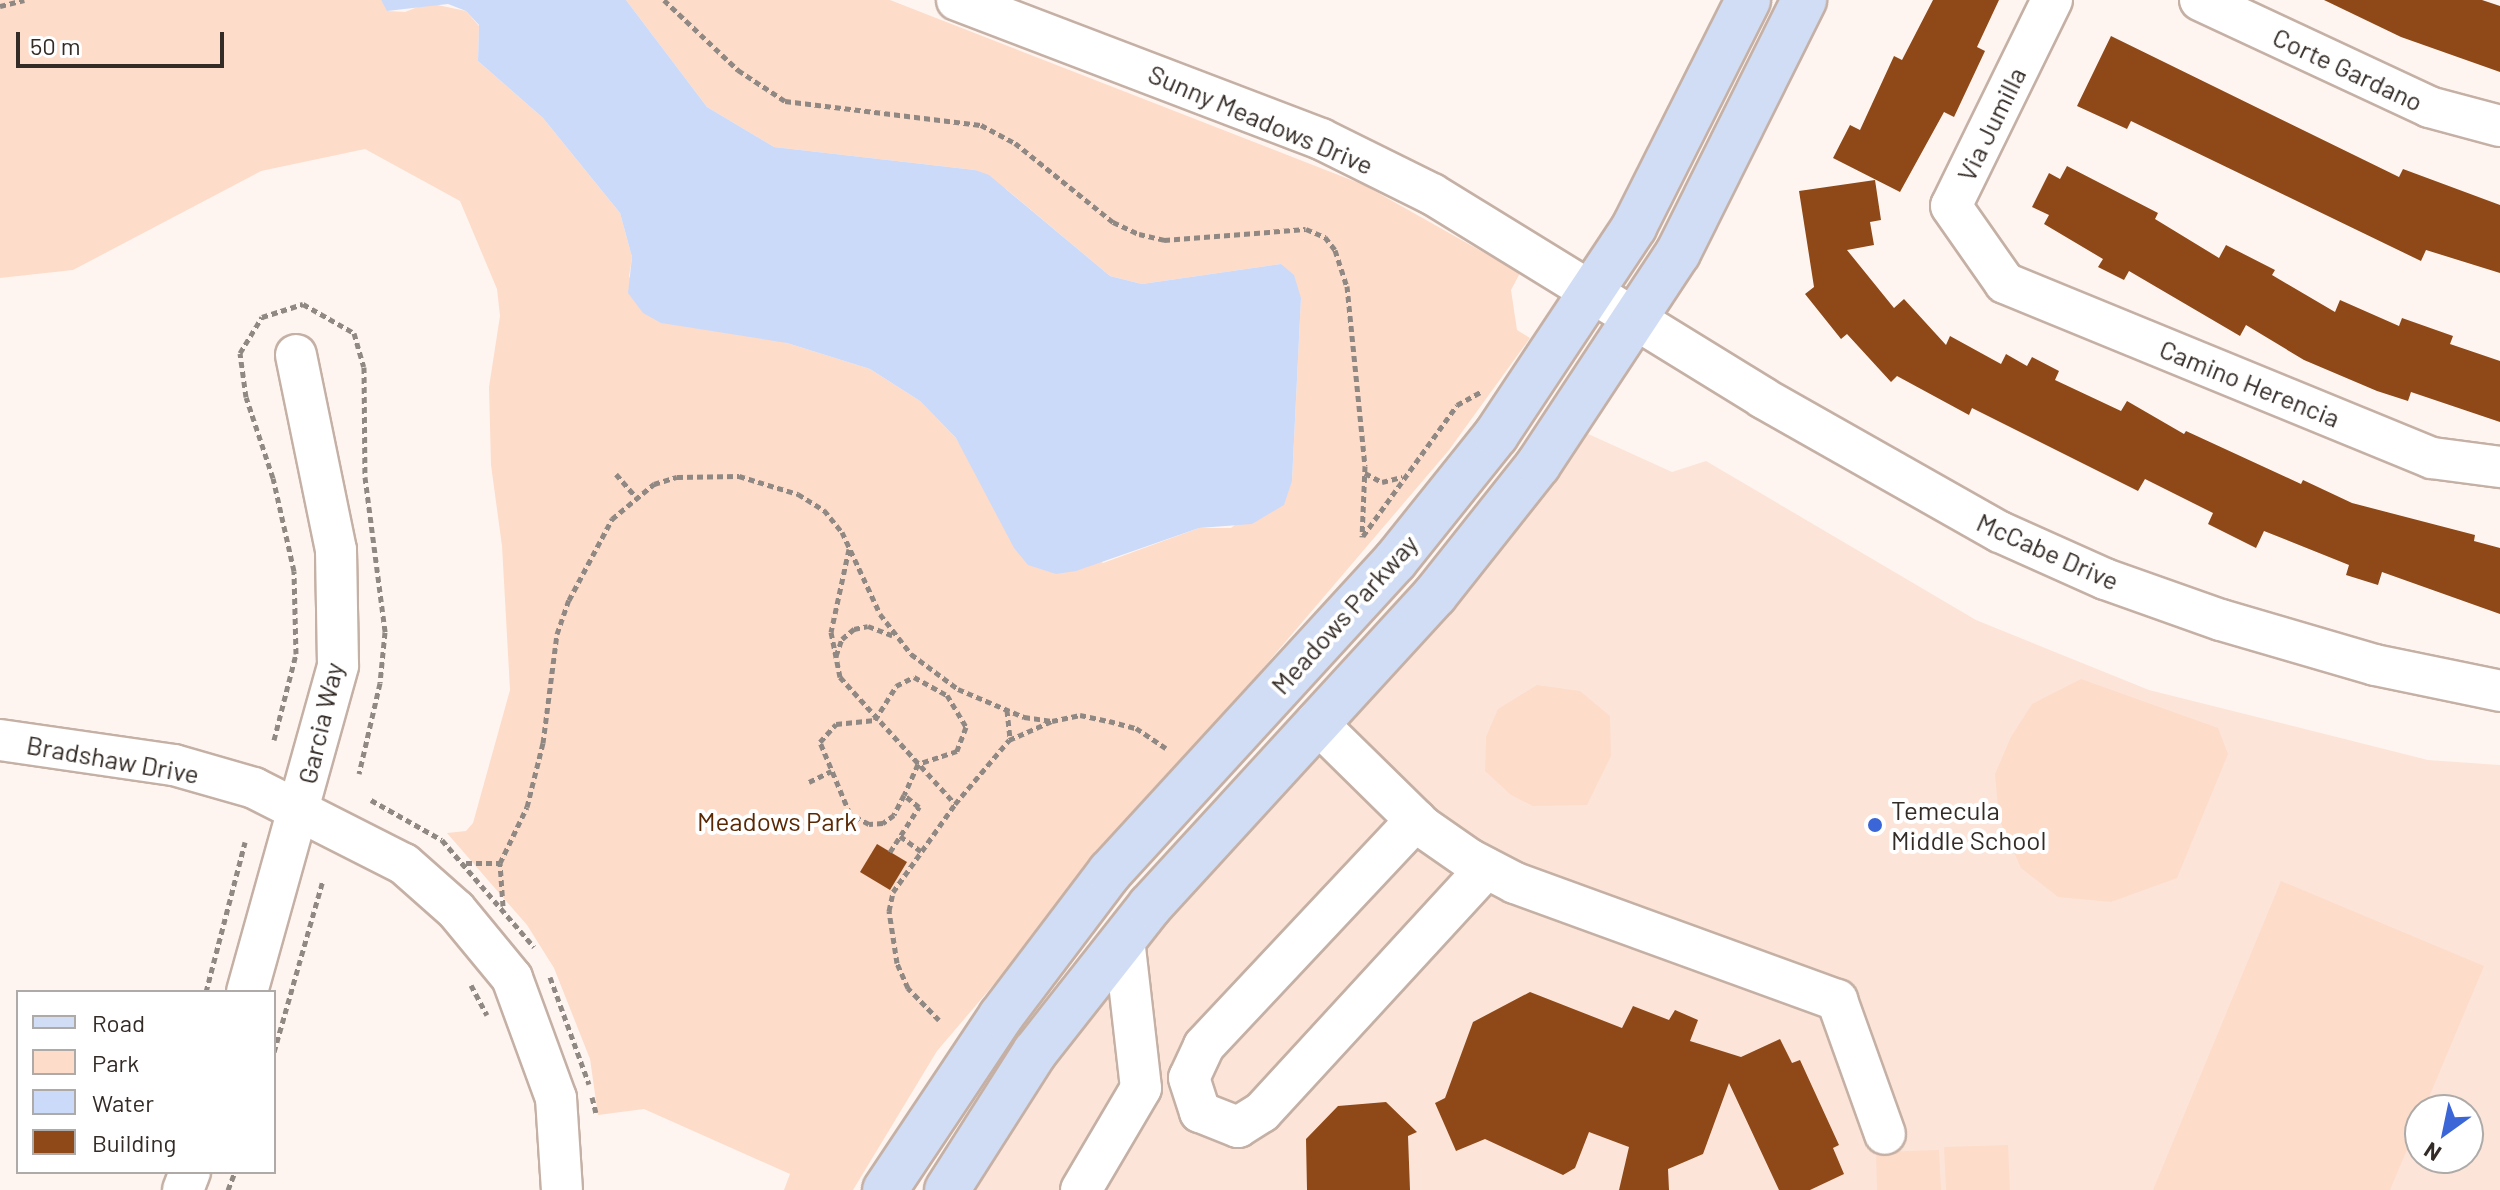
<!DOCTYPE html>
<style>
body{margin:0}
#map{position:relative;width:2500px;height:1190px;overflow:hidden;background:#fef5f0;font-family:Barlow,sans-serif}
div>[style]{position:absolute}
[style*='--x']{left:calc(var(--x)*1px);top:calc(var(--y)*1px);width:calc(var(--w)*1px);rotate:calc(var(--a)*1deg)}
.built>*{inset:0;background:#fce5d8}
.green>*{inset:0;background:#fddcca}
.water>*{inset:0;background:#ccdaf9}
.building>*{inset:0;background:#8f4918}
.path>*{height:5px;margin-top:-2.5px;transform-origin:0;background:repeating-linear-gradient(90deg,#908883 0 6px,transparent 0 10px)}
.roads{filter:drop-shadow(2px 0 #c5b0a5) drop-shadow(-2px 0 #c5b0a5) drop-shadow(0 2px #c5b0a5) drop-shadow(0 -2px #c5b0a5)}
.minor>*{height:40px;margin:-20px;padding:0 20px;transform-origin:20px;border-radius:20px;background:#fff}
.major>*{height:44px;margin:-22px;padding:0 22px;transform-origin:22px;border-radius:22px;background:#d1ddf5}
.dots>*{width:22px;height:22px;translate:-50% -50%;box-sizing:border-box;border:4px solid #fff;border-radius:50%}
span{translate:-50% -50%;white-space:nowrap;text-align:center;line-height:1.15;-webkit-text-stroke:8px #fff;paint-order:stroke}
.street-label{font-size:26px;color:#332b26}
.poi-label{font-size:26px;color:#332b26}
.left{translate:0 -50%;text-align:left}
.park-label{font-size:26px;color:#592803}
.legend{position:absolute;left:16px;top:990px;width:260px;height:184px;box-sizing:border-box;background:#fff;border:2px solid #adaaa8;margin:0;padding:10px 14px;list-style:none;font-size:24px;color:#332b26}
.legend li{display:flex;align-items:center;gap:16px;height:40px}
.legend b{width:40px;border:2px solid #adaaa8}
.north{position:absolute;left:2404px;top:1094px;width:80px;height:80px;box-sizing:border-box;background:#fff;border:2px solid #adaaa8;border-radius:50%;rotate:213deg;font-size:22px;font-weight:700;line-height:32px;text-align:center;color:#332b26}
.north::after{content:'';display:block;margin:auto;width:28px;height:36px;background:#3b66d7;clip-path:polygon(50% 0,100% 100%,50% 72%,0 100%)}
.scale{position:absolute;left:16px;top:32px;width:208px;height:36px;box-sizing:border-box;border:4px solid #332b26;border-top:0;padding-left:10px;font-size:24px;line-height:28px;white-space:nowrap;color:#332b26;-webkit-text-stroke:6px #fff;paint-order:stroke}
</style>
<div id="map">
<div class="built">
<i style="clip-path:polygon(evenodd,1584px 432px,1672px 472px,1706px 461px,1976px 620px,2149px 690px,2428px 760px,2500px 765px,2500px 1190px,970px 1190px,1089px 1011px,1504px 545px,1584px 432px,2420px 1110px,2468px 1110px,2468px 1158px,2420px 1158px,2420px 1110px)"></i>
</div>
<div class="green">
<i style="clip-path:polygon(0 0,381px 0,388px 11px,405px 12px,428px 3px,466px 11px,479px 26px,478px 61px,543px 118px,620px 213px,632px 257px,629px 277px,787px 343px,870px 369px,920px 401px,956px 438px,984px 483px,1103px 563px,1199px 528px,1231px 528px,1292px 481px,1301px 298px,1281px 264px,1142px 284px,1110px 276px,1006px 189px,975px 170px,774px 147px,707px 107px,626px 0,890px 0,1364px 185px,1520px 273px,1511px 290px,1517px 330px,1530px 338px,1449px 450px,937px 1051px,853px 1190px,784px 1190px,790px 1174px,644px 1109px,598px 1115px,590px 1059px,554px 968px,527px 925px,447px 833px,466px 831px,473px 823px,510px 690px,502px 546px,491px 465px,489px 387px,500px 316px,497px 289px,460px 201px,365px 149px,261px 171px,73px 270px,0 278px)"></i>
<i style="clip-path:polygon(2081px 679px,2218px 728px,2228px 754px,2177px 878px,2111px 902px,2058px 897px,2021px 868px,1999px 819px,1995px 774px,2011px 737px,2032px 704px)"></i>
<i style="clip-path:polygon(1537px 685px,1580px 691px,1610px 716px,1611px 756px,1587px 805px,1533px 806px,1511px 795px,1485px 771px,1486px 737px,1498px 709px)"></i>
<i style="clip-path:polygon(2281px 881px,2484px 966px,2390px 1190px,2153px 1190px)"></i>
<i style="clip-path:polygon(2008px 1145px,2010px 1190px,1946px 1190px,1944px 1147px)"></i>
<i style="clip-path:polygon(1939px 1150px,1941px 1190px,1877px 1190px,1876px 1152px)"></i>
</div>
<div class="water">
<i style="clip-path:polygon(381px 0,626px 0,707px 107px,774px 147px,975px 170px,989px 175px,1110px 276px,1142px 284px,1281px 264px,1294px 275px,1301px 298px,1292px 481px,1284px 505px,1252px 524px,1199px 528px,1076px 571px,1056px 574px,1028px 565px,1014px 548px,956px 438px,920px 401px,870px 369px,787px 343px,661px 323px,643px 313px,628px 293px,632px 257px,620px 213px,543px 118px,478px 61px,479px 25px,466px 11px,448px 4px,387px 11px)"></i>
</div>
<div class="building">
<i style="clip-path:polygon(1933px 0,1999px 0,1977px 47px,1985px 51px,1954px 117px,1944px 112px,1900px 192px,1833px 158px,1850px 125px,1860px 130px,1894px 56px,1902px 60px)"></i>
<i style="clip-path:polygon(2324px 0,2482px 0,2500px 6px,2500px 72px,2401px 37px)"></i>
<i style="clip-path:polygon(2111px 36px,2399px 177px,2403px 169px,2500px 205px,2500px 273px,2426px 250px,2421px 261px,2131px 121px,2127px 129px,2077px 106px)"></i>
<i style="clip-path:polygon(2067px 166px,2158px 213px,2155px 219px,2219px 258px,2226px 245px,2275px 270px,2272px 275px,2335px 312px,2340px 300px,2399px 326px,2402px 318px,2453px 336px,2450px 344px,2500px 361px,2500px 422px,2411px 392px,2408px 401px,2377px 391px,2304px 360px,2246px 325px,2240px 336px,2129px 271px,2124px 280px,2098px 267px,2103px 259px,2044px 224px,2049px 215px,2032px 207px,2049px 173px,2060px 179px)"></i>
<i style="clip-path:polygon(1875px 180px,1881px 220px,1870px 222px,1874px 245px,1847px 250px,1894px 308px,1904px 299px,1946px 345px,1950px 336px,2001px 364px,2006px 354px,2027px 366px,2032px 357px,2059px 371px,2055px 380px,2121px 411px,2127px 401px,2184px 434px,2186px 431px,2301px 484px,2303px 480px,2352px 503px,2475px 535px,2474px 541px,2500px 548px,2500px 614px,2382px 572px,2378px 585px,2346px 575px,2349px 565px,2264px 531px,2256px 548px,2208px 524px,2213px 513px,2145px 479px,2138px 491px,1972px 408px,1969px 415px,1897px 376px,1891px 382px,1847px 334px,1841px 339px,1805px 294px,1814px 287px,1799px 191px)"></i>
<i style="clip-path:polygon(877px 844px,907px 862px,890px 890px,860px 872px)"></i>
<i style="clip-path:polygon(1530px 992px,1622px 1028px,1633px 1006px,1669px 1020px,1675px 1010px,1698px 1020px,1690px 1041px,1741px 1057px,1780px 1039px,1792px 1063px,1800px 1060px,1839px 1145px,1833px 1148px,1844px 1174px,1810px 1190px,1779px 1190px,1729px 1083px,1703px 1154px,1668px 1169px,1669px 1190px,1619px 1190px,1629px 1147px,1589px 1132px,1575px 1168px,1563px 1175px,1485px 1139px,1456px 1151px,1435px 1103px,1445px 1098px,1473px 1022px)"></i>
<i style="clip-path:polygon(1386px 1102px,1417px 1132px,1408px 1136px,1410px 1190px,1307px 1190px,1306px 1139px,1338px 1106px)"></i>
</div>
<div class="path">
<i style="--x:664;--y:0;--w:102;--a:43.4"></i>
<i style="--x:738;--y:70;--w:56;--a:33.4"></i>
<i style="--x:785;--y:101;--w:197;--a:7"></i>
<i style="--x:981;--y:125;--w:38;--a:28"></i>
<i style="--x:1015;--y:143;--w:126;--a:38.9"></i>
<i style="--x:1113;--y:222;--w:29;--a:25"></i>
<i style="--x:1139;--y:234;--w:26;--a:13"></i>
<i style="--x:1164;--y:240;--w:142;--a:-4.4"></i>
<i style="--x:1306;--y:229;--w:21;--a:23"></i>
<i style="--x:1325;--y:237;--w:16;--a:52"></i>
<i style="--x:1335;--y:250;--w:38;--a:72"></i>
<i style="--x:1347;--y:286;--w:181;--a:84.3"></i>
<i style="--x:1365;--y:466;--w:71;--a:92.4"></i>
<i style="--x:0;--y:6;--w:25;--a:-14"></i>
<i style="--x:1365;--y:473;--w:19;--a:28"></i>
<i style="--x:1382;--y:482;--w:21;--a:-14"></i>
<i style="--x:616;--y:474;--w:30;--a:49"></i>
<i style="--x:1363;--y:536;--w:161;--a:-54.3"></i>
<i style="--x:1457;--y:405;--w:29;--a:-29"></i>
<i style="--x:849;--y:549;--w:85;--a:102.2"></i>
<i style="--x:831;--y:632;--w:46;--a:78.7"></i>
<i style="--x:840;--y:677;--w:171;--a:47.8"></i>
<i style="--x:836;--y:656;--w:18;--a:-71"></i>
<i style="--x:842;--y:639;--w:16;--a:-40"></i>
<i style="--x:854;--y:629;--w:14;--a:-12"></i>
<i style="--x:868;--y:626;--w:26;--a:21"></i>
<i style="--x:1007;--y:710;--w:29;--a:84"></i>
<i style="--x:274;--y:740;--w:89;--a:-75.7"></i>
<i style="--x:296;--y:654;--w:83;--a:-91.4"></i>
<i style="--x:294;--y:571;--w:95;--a:-102.7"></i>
<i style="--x:273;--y:478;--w:85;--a:-108.4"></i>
<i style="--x:246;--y:397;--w:44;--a:-97.8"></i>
<i style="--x:240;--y:353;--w:42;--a:-58.6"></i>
<i style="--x:262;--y:317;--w:43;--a:-17.6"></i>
<i style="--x:303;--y:304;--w:59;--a:29.6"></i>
<i style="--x:354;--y:333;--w:35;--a:74"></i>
<i style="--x:364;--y:367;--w:110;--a:89.5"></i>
<i style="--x:365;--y:477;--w:156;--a:82.6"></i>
<i style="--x:385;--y:632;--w:51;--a:95.6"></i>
<i style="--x:380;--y:683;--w:93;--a:103"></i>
<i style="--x:809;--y:782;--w:25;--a:-26"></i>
<i style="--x:371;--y:800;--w:81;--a:29.4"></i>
<i style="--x:442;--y:840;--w:141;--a:49.3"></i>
<i style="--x:900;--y:836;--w:26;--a:36"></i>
<i style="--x:890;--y:852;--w:54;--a:-57.2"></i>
<i style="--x:919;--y:807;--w:19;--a:-141"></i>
<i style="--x:904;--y:795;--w:22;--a:117"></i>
<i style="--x:894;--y:815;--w:14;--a:144"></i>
<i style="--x:883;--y:823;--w:14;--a:176"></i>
<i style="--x:869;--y:824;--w:21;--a:-152"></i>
<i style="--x:850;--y:814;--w:78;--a:-112.6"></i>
<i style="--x:820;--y:742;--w:24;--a:-48"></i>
<i style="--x:836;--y:724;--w:39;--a:-6"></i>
<i style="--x:875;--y:720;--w:40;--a:-58"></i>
<i style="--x:896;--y:686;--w:20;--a:-27"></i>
<i style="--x:914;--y:677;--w:38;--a:29"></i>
<i style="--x:947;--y:695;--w:37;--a:59"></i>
<i style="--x:966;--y:727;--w:26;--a:111"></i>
<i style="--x:957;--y:751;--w:41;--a:161.6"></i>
<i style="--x:918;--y:764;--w:34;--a:114"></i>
<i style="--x:466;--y:863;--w:34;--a:0"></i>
<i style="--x:503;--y:906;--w:43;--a:-94"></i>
<i style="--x:500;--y:863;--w:62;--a:-64.3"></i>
<i style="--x:527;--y:807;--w:66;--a:-76"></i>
<i style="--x:543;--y:743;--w:110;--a:-82.7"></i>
<i style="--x:557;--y:634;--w:36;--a:-71"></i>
<i style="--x:569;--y:600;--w:92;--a:-62"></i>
<i style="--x:612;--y:519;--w:55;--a:-39.8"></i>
<i style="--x:654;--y:484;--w:24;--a:-17"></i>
<i style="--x:677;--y:477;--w:62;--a:-0.9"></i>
<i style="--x:739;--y:476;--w:62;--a:17"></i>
<i style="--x:798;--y:494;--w:31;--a:32"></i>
<i style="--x:824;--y:510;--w:28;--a:51"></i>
<i style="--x:842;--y:532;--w:90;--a:65.1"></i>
<i style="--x:880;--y:614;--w:51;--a:52.2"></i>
<i style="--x:911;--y:654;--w:59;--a:36.7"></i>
<i style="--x:958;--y:689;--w:72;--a:23"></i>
<i style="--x:1024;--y:717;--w:28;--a:8"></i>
<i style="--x:550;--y:977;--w:114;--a:70"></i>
<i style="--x:471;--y:985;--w:34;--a:62"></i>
<i style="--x:206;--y:992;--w:155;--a:-75.4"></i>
<i style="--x:939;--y:1020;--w:45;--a:-134.1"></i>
<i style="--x:908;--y:988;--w:27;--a:-114"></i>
<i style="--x:897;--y:963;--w:53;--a:-98.7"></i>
<i style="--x:889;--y:911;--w:19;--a:-78"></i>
<i style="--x:893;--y:892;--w:108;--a:-54.8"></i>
<i style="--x:955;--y:804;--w:84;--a:-49.8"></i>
<i style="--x:1009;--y:740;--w:47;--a:-23.8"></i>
<i style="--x:1052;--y:721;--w:29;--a:-12"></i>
<i style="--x:1080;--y:715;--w:30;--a:12"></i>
<i style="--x:1109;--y:721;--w:28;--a:15"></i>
<i style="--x:1136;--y:728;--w:36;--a:34"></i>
<i style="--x:274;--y:1052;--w:179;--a:-74.1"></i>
<i style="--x:592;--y:1097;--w:16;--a:76"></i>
<i style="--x:228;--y:1190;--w:19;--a:-69"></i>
</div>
<div class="roads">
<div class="minor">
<i style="--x:957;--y:0;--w:390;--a:20.9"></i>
<i style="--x:1321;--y:139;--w:124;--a:26.4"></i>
<i style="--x:1432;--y:194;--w:389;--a:31.6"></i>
<i style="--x:1763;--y:398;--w:272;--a:29.5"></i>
<i style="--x:2000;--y:532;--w:115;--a:24.1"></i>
<i style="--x:2105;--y:579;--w:123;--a:19.5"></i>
<i style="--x:2221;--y:620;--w:160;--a:16.3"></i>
<i style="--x:2375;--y:665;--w:128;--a:11.7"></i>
<i style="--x:2052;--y:0;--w:229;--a:116.1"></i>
<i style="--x:1951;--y:206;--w:94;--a:55"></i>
<i style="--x:2005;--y:283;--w:461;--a:22.3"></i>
<i style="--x:2432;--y:458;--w:69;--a:7.5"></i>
<i style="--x:2200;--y:0;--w:253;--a:25"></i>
<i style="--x:2429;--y:107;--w:73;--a:15"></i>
<i style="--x:1316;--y:722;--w:150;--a:44.5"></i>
<i style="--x:1423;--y:827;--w:56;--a:34.8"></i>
<i style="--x:1469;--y:859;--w:52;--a:27.6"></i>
<i style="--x:1515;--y:883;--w:343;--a:20"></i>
<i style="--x:1837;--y:1000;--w:142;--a:70.3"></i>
<i style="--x:0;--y:740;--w:176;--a:8.2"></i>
<i style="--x:174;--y:765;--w:83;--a:16"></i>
<i style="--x:254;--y:788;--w:168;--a:26.9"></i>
<i style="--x:404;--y:864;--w:69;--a:41.5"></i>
<i style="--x:456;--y:910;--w:88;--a:50.5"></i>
<i style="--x:512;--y:978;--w:128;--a:69.9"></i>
<i style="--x:556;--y:1098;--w:92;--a:86.3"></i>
<i style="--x:1416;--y:820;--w:310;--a:133.2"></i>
<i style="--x:1204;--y:1046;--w:35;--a:115"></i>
<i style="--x:1189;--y:1078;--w:36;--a:72"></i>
<i style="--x:1200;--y:1112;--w:41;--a:21.5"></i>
<i style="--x:1238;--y:1127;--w:28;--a:-32"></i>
<i style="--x:1262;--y:1112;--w:331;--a:-47.4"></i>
<i style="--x:247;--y:992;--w:339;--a:-74.4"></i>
<i style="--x:338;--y:665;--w:115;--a:-91"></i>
<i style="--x:336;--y:550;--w:199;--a:-101.6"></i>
<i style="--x:183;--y:1190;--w:19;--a:-69"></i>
<i style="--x:1081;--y:1190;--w:118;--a:-59.5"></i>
<i style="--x:1141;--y:1088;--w:150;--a:-96.5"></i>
</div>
<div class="major">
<i style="--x:885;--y:1190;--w:209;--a:-56.3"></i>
<i style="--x:1001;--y:1016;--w:181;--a:-52.9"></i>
<i style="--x:1110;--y:872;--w:422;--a:-47.5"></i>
<i style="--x:1395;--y:561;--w:161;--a:-51.3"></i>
<i style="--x:1496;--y:435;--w:250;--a:-56.4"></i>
<i style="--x:1634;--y:227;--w:254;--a:-63.3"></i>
<i style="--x:947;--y:1190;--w:164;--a:-57.5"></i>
<i style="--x:1035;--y:1052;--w:186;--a:-51.8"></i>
<i style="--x:1150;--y:906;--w:422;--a:-47.5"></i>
<i style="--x:1435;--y:595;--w:166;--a:-51.6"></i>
<i style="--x:1538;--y:465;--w:254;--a:-56.6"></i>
<i style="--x:1678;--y:253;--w:283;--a:-63.5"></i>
</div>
</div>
<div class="dots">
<i style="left:1875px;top:825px;background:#3b66d7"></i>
</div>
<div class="street-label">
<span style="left:2348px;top:69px;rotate:25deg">Corte Gardano</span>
<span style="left:1261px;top:119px;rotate:23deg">Sunny Meadows Drive</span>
<span style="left:1991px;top:124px;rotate:-64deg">Via Jumilla</span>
<span style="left:2250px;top:383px;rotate:22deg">Camino Herencia</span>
<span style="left:2048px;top:551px;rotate:24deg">McCabe Drive</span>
<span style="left:1344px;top:614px;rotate:-48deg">Meadows Parkway</span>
<span style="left:320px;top:723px;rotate:-77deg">Garcia Way</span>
<span style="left:113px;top:759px;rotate:10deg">Bradshaw Drive</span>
</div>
<div class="poi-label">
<span class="left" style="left:1891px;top:825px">Temecula<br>Middle School</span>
</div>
<div class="park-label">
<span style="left:777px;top:821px">Meadows Park</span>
</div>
<ul class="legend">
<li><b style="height:10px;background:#d1ddf5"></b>Road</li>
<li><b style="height:22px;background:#fddcca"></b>Park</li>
<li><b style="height:22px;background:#ccdaf9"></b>Water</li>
<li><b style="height:22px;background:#8f4918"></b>Building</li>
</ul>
<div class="north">N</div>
<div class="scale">50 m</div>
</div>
